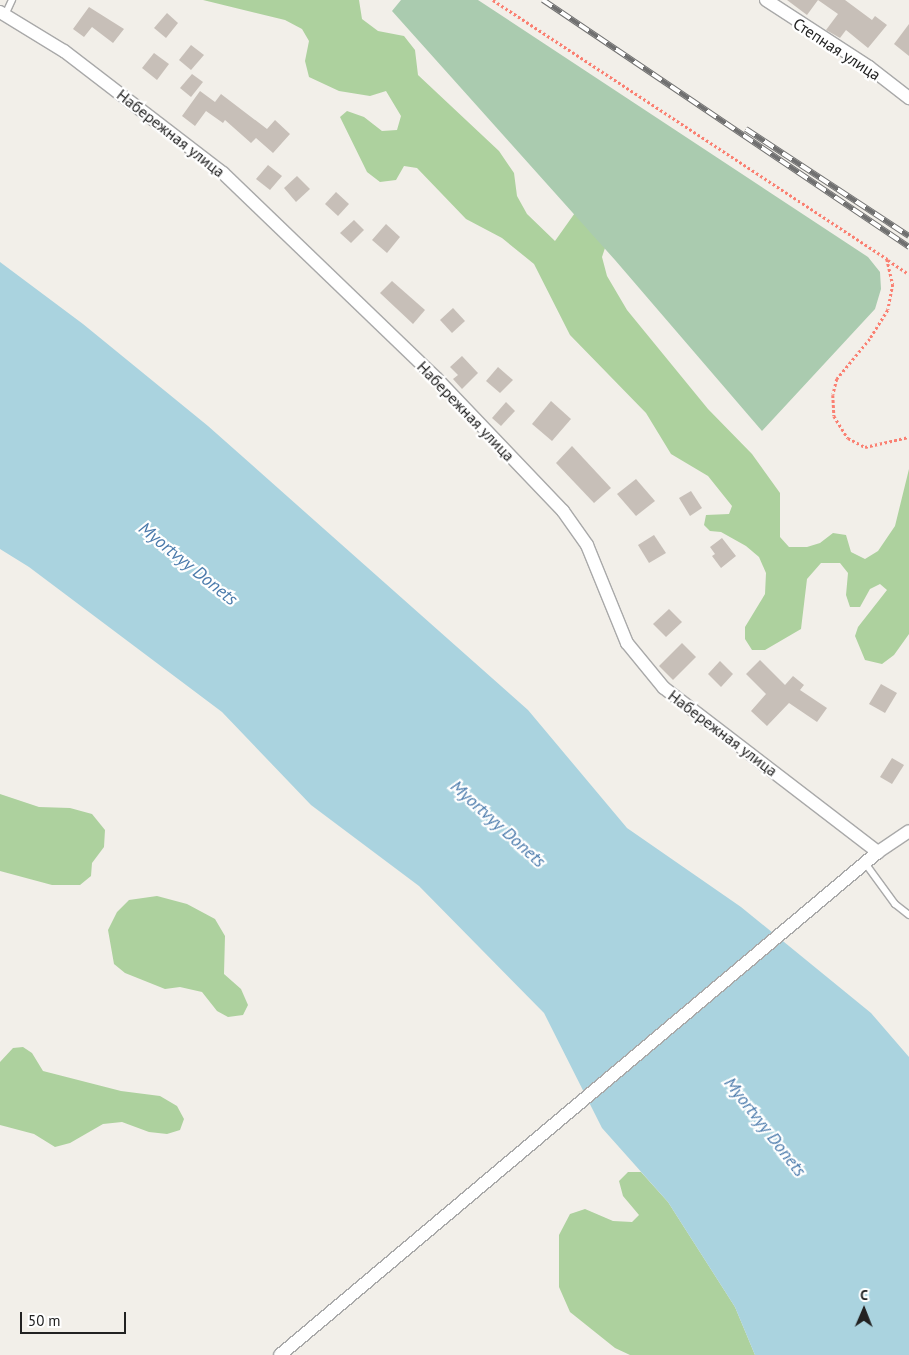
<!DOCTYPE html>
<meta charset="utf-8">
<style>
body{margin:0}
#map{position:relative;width:909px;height:1355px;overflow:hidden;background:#f2efe9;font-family:"PT Sans",sans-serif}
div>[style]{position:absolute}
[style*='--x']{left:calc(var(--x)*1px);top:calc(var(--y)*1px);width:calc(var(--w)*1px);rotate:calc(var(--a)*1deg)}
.forest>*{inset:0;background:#add19e}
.cemetery>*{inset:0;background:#aacbaf}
.water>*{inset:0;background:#aad3df}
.building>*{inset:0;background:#c7bfb8}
.path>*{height:2.5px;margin-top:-1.25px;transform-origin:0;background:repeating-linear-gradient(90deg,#fa8072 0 2.5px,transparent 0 5px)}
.roads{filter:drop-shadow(1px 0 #a9a9a9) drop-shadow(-1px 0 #a9a9a9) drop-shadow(0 1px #a9a9a9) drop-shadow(0 -1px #a9a9a9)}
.lane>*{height:6px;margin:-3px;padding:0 3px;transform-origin:3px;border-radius:3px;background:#fff}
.street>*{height:12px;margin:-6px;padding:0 6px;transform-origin:6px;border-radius:6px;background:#fff}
.rail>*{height:5.5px;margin-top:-2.75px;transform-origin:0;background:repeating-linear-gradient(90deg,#fff 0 11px,#707070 0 22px);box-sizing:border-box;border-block:1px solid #707070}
span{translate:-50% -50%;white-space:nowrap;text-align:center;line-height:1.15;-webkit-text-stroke:4.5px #fff;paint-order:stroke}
.street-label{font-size:16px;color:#222}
.water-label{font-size:18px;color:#4a7aab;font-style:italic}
.north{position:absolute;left:839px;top:1285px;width:50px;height:50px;-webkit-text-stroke:4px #fff;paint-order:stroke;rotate:1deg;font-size:14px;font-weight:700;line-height:20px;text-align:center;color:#222}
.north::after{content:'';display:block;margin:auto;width:18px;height:22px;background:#222;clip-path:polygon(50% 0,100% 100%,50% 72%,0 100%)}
.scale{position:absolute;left:20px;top:1312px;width:106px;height:22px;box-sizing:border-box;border:2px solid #222;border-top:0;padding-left:6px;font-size:15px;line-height:18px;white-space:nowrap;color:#222;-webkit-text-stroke:4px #fff;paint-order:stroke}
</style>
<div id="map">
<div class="forest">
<i style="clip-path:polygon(203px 0,359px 0,362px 19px,378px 31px,404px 36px,415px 50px,418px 75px,499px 151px,514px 173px,517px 196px,527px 214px,555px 241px,577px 210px,608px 239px,602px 257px,607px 276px,627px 310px,708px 409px,752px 454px,780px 493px,780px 537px,789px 547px,807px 547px,820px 543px,833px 533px,846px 535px,851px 552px,865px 559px,878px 551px,895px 526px,909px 469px,909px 634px,894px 655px,882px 664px,865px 660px,855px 636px,858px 627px,887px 590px,880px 584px,870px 589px,860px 607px,850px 607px,846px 595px,848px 573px,840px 563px,821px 563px,807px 579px,801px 629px,765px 650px,752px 650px,745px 639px,745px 627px,765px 594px,766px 573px,759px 557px,746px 546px,721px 532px,710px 531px,704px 525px,706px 515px,729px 514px,732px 506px,708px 476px,671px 454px,646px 413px,570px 335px,534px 264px,502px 238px,466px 219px,417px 168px,404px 166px,396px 180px,380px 182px,367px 172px,340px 117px,347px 111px,364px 117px,382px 131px,397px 130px,401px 116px,386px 91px,370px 96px,339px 91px,309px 77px,305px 61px,309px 41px,302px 29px,285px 20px)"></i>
<i style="clip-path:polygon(0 794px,39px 807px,70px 808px,92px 814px,105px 830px,104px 847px,92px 863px,91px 876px,80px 885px,52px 885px,0 871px)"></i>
<i style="clip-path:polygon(157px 896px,187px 904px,215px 919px,225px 936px,224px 974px,241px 989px,248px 1005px,243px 1015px,228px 1017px,217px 1011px,202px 992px,180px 987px,165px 989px,125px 973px,114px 964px,108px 930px,117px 912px,129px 900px)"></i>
<i style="clip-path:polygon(23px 1047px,32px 1053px,43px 1071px,121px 1091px,160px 1096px,177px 1106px,184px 1119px,180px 1130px,167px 1134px,149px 1132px,122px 1122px,103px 1124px,70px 1143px,55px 1147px,34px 1134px,0 1125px,0 1062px,13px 1048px)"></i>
<i style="clip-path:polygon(628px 1172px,641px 1172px,668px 1202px,735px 1307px,755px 1355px,630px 1355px,615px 1348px,570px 1312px,559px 1287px,559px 1235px,570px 1214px,585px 1209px,613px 1221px,632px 1222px,639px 1215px,623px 1196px,619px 1181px)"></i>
</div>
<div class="cemetery">
<i style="clip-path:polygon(401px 0,478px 0,868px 257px,880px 272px,881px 289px,875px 309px,762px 431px,615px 260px,392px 11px)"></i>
</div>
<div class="water">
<i style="clip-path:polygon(0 262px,83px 324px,208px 426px,528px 710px,627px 828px,741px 907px,871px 1013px,909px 1057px,909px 1355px,755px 1355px,735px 1307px,668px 1202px,602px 1128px,544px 1013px,419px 886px,311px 805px,222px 712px,29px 567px,0 549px)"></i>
</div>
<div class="building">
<i style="clip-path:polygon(787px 0,845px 0,872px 20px,875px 16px,887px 25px,868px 48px,846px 30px,840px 38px,826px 30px,838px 14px,818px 0,807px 15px)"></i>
<i style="clip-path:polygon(89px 7px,124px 29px,113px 43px,92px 27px,84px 37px,73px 29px)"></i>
<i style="clip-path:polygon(167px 13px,178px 23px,166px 38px,154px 28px)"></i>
<i style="clip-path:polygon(909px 24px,909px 56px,894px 44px)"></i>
<i style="clip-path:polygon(191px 45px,204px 55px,191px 70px,179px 60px)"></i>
<i style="clip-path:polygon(154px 53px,169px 64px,157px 80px,142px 68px)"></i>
<i style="clip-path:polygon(192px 74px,203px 82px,191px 97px,180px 88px)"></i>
<i style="clip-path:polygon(200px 91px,215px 102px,221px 94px,267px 129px,275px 120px,290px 134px,273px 153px,256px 138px,251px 143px,225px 120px,223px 123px,206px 111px,195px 126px,182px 116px)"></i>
<i style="clip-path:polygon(268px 165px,282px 176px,270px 190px,256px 179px)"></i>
<i style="clip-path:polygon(297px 176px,310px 189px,296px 202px,284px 188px)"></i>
<i style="clip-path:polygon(336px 192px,349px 204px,338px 216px,325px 204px)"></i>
<i style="clip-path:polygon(354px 220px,364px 230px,351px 243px,340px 233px)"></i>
<i style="clip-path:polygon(386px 224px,400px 237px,387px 253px,372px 240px)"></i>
<i style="clip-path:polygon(392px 281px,425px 310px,413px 324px,380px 293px)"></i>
<i style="clip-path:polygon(453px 308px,465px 321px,452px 333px,440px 320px)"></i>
<i style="clip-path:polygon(462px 356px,478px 373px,462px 389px,453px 379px,458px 375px,450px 367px)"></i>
<i style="clip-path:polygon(498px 367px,513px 380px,500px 393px,486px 381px)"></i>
<i style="clip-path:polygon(551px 401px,571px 419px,552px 441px,532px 424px)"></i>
<i style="clip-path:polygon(506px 402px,515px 411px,501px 426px,492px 418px)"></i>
<i style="clip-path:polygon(572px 446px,611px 488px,594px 503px,556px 463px)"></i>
<i style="clip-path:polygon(636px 479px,655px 501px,636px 516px,617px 494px)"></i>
<i style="clip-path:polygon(691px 491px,702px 508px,690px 516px,679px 498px)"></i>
<i style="clip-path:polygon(654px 535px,666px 553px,649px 563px,638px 545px)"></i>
<i style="clip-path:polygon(722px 538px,736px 556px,721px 568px,712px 556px,715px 554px,710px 547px)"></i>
<i style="clip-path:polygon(669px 609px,682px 622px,666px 637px,653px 624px)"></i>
<i style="clip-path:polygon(682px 643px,696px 657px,673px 680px,659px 666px)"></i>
<i style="clip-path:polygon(760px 660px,785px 685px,793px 676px,804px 685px,800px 690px,827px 708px,817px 722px,789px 703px,767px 726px,751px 711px,766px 694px,746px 674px)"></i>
<i style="clip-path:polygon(720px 661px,733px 674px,721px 687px,708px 674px)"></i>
<i style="clip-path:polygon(881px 684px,897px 693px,885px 713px,869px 704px)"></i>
<i style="clip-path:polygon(892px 758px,904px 765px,892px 784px,880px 777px)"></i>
</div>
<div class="path">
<i style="--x:493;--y:0;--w:472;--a:33.3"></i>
<i style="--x:887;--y:259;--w:26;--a:77"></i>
<i style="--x:893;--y:284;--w:26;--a:101"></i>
<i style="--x:888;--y:310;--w:34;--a:122"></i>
<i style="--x:870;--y:339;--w:52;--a:129.5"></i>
<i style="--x:837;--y:379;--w:16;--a:104"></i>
<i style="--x:833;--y:395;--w:21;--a:87"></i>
<i style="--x:834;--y:416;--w:26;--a:58"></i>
<i style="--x:848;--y:438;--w:19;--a:28"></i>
<i style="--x:865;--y:447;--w:45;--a:-12.8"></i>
<i style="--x:888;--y:260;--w:25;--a:34"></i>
</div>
<div class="roads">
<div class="lane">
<i style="--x:5;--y:15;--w:17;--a:-65"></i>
<i style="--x:865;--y:863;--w:51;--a:53.8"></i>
<i style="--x:895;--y:904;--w:18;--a:38"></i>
</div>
<div class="street">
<i style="--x:766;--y:0;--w:123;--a:33"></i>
<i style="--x:869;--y:67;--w:51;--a:37.8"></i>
<i style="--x:0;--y:12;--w:75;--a:31.4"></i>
<i style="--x:64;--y:51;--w:200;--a:37.5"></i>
<i style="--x:223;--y:173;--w:296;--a:43.9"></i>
<i style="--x:436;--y:378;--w:184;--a:46.3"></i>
<i style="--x:563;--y:511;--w:42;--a:54.8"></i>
<i style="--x:587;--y:545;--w:106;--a:67.8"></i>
<i style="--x:627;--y:643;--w:58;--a:50.6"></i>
<i style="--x:664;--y:688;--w:270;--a:37.5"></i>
<i style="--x:280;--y:1355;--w:781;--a:-40.07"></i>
<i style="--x:878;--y:852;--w:37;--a:-34"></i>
</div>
</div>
<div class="rail">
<i style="--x:543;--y:0;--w:442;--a:34"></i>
<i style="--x:746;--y:129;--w:195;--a:33.3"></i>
</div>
<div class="street-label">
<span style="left:837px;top:49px;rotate:33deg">Степная улица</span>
<span style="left:171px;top:133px;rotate:38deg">Набережная улица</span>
<span style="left:466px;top:411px;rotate:46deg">Набережная улица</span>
<span style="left:723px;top:733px;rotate:37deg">Набережная улица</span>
</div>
<div class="water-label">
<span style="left:188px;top:564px;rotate:39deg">Myortvyy Donets</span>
<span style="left:498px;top:824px;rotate:42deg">Myortvyy Donets</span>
<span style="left:765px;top:1127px;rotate:52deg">Myortvyy Donets</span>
</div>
<div class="north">С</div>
<div class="scale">50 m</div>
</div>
